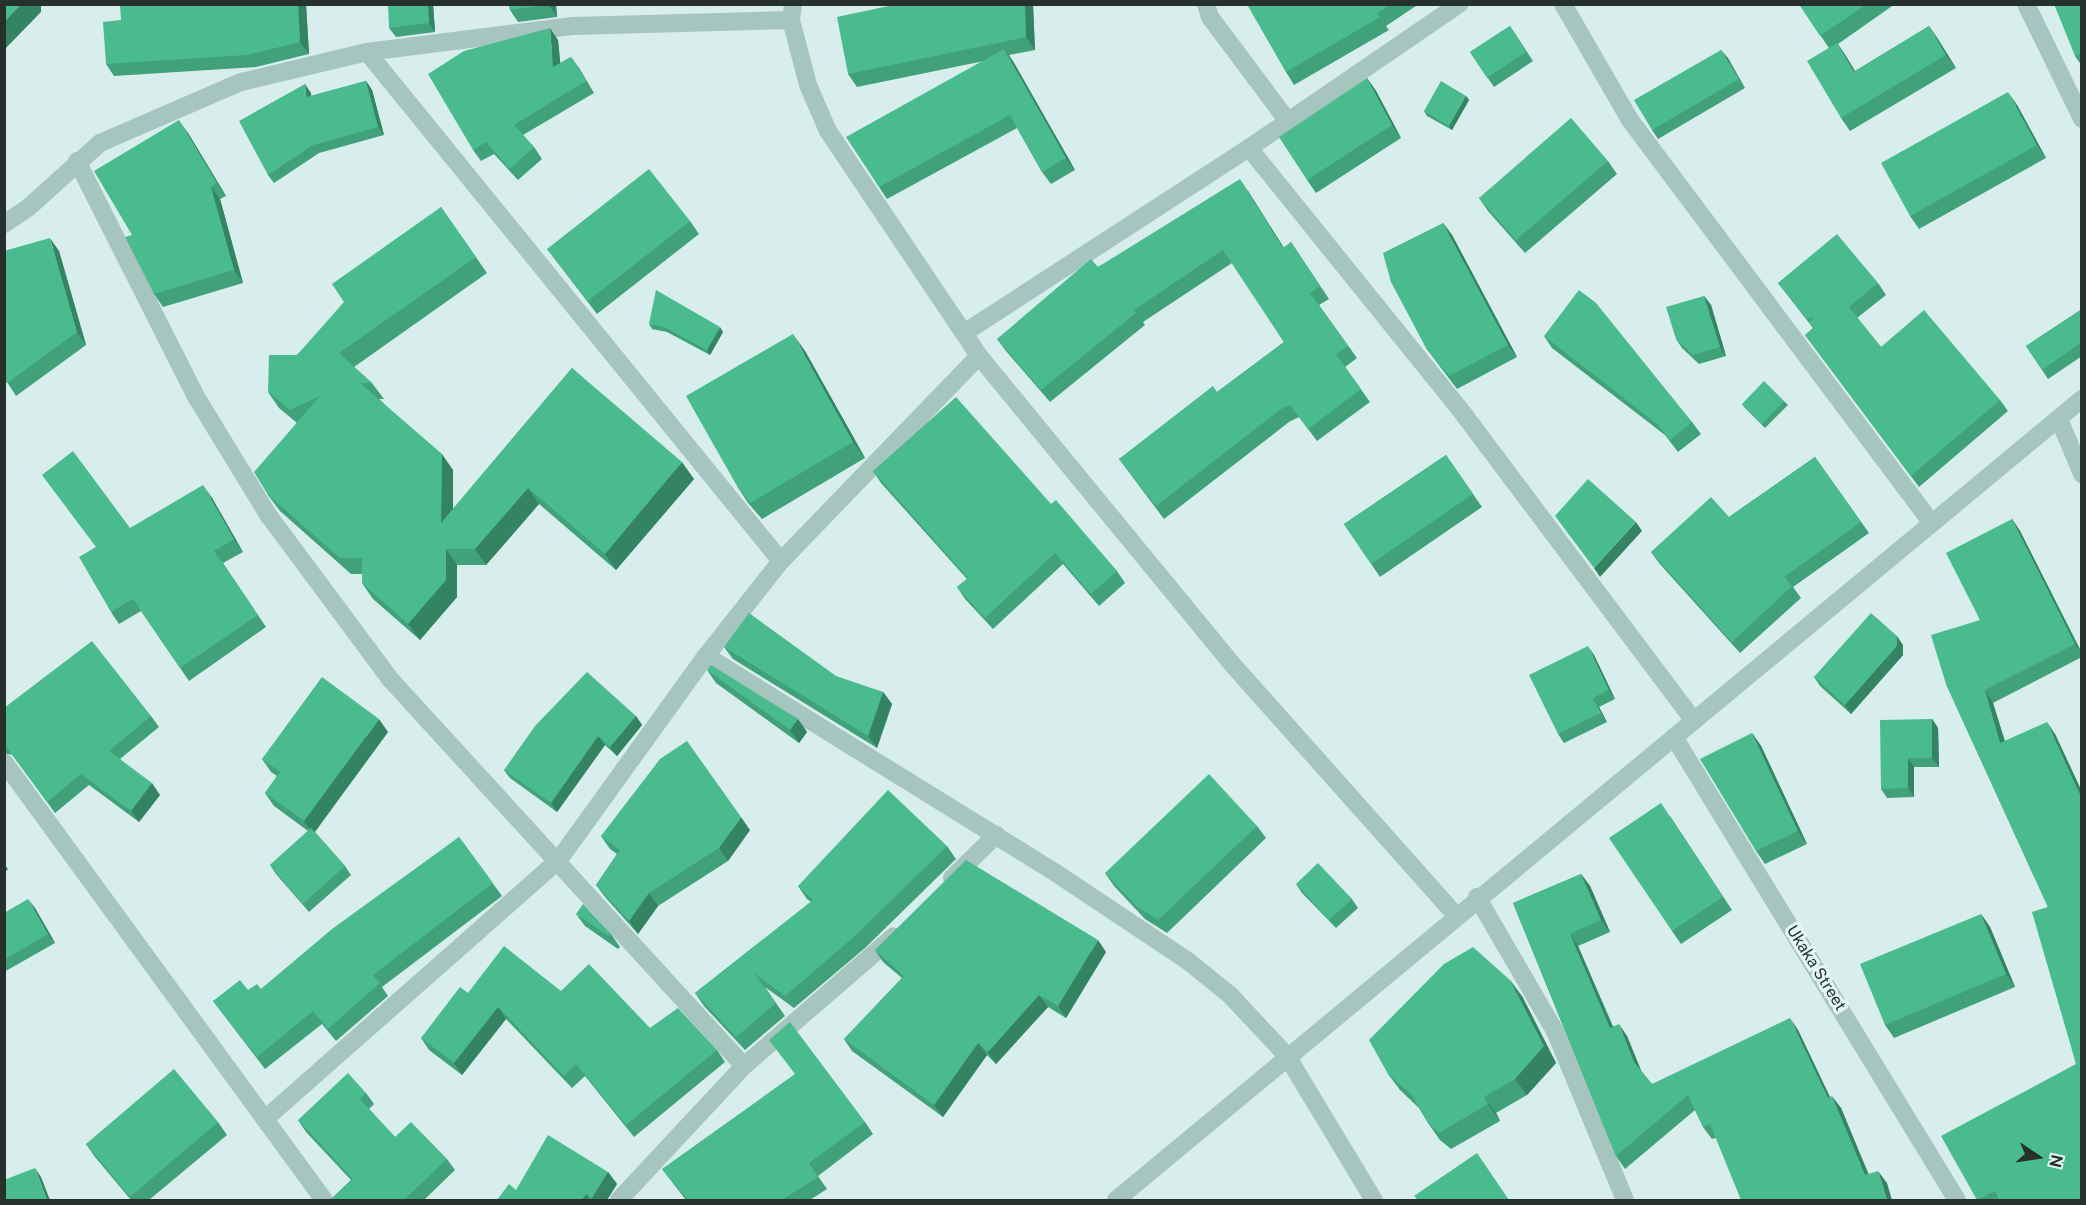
<!DOCTYPE html>
<style>
body{margin:0}
#map{position:relative;width:2086px;height:1205px;overflow:hidden;background:#d8eeec;font-family:"Public Sans",sans-serif}
div>[style]{position:absolute}
[style*='--x']{left:calc(var(--x)*1px);top:calc(var(--y)*1px);width:calc(var(--w)*1px);rotate:calc(var(--a)*1deg)}
.minor>*{height:18px;margin:-9px;padding:0 9px;transform-origin:9px;border-radius:9px;background:#a6c5bf}
.wall>*{inset:0;background:#40a17a}
.shaded-wall>*{inset:0;background:#348363}
.building>*{inset:0;background:#4abb8e}
span{translate:-50% -50%;white-space:nowrap;text-align:center;line-height:1.15;-webkit-text-stroke:6px #e4f7f5;paint-order:stroke}
.street-label{font-size:16px;color:#26312e}
.frame{position:absolute;inset:0;border:6px solid #26312e;pointer-events:none}
.north{position:absolute;left:2008px;top:1127px;width:60px;height:60px;-webkit-text-stroke:4px #e4f7f5;paint-order:stroke;rotate:103deg;font-size:16px;font-weight:700;line-height:24px;text-align:center;color:#26312e}
.north::after{content:'';display:block;margin:auto;width:21px;height:27px;background:#26312e;clip-path:polygon(50% 0,100% 100%,50% 72%,0 100%)}
</style>
<div id="map">
<div class="minor">
<i style="--x:793;--y:4;--w:16;--a:97"></i>
<i style="--x:791;--y:20;--w:67;--a:75.3"></i>
<i style="--x:808;--y:85;--w:50;--a:66.5"></i>
<i style="--x:828;--y:131;--w:271;--a:56.1"></i>
<i style="--x:979;--y:356;--w:399;--a:50.6"></i>
<i style="--x:1232;--y:664;--w:336;--a:48.3"></i>
<i style="--x:1206;--y:4;--w:14;--a:73"></i>
<i style="--x:1210;--y:17;--w:129;--a:53.2"></i>
<i style="--x:1563;--y:4;--w:134;--a:60"></i>
<i style="--x:1630;--y:120;--w:502;--a:53.18"></i>
<i style="--x:2026;--y:4;--w:128;--a:64"></i>
<i style="--x:367;--y:52;--w:656;--a:50.88"></i>
<i style="--x:1249;--y:148;--w:344;--a:51.1"></i>
<i style="--x:1465;--y:416;--w:381;--a:53.1"></i>
<i style="--x:77;--y:161;--w:262;--a:63.2"></i>
<i style="--x:195;--y:395;--w:142;--a:58.6"></i>
<i style="--x:269;--y:516;--w:203;--a:53.4"></i>
<i style="--x:390;--y:679;--w:524;--a:47.55"></i>
<i style="--x:4;--y:224;--w:30;--a:-34"></i>
<i style="--x:29;--y:207;--w:96;--a:-42"></i>
<i style="--x:100;--y:143;--w:154;--a:-23.4"></i>
<i style="--x:241;--y:82;--w:130;--a:-13.4"></i>
<i style="--x:367;--y:52;--w:208;--a:-7.2"></i>
<i style="--x:573;--y:26;--w:218;--a:-1.6"></i>
<i style="--x:964;--y:333;--w:340;--a:-33"></i>
<i style="--x:1249;--y:148;--w:255;--a:-34.4"></i>
<i style="--x:2059;--y:419;--w:60;--a:67.3"></i>
<i style="--x:706;--y:656;--w:412;--a:31.8"></i>
<i style="--x:1056;--y:873;--w:159;--a:33.7"></i>
<i style="--x:1188;--y:961;--w:54;--a:39"></i>
<i style="--x:1230;--y:995;--w:83;--a:46.9"></i>
<i style="--x:1287;--y:1056;--w:168;--a:58.9"></i>
<i style="--x:1674;--y:737;--w:543;--a:58.57"></i>
<i style="--x:4;--y:762;--w:542;--a:53.85"></i>
<i style="--x:952;--y:878;--w:62;--a:-44.3"></i>
<i style="--x:1477;--y:897;--w:155;--a:59.8"></i>
<i style="--x:1555;--y:1031;--w:183;--a:67.5"></i>
<i style="--x:265;--y:1119;--w:390;--a:-41.4"></i>
<i style="--x:558;--y:861;--w:253;--a:-54.2"></i>
<i style="--x:706;--y:656;--w:121;--a:-51.7"></i>
<i style="--x:781;--y:561;--w:285;--a:-46"></i>
<i style="--x:619;--y:1200;--w:183;--a:-47"></i>
<i style="--x:744;--y:1066;--w:198;--a:-40.9"></i>
<i style="--x:1116;--y:1200;--w:1255;--a:-39.67"></i>
</div>
<div class="wall">
<i style="clip-path:polygon(306px 4px,309px 54px,256px 67px,114px 76px,106px 64px,121px 20px)"></i>
<i style="clip-path:polygon(433px 4px,435px 32px,396px 37px,389px 28px)"></i>
<i style="clip-path:polygon(509px 4px,556px 4px,557px 17px,518px 22px,510px 10px)"></i>
<i style="clip-path:polygon(898px 4px,1033px 4px,1035px 50px,1009px 55px,1075px 170px,1051px 184px,1042px 172px,1017px 128px,887px 199px,879px 187px,984px 61px,857px 87px,848px 74px)"></i>
<i style="clip-path:polygon(1247px 4px,1419px 4px,1386px 26px,1389px 30px,1294px 85px,1286px 72px)"></i>
<i style="clip-path:polygon(1799px 4px,1895px 4px,1838px 44px,1855px 71px,1929px 26px,1956px 68px,1850px 131px,1841px 118px,1829px 48px)"></i>
<i style="clip-path:polygon(2082px 4px,2082px 66px,2075px 56px)"></i>
<i style="clip-path:polygon(1510px 26px,1533px 61px,1494px 87px,1470px 52px)"></i>
<i style="clip-path:polygon(558px 40px,560px 63px,571px 57px,594px 93px,523px 135px,534px 147px,542px 159px,518px 180px,494px 154px,481px 161px,473px 150px)"></i>
<i style="clip-path:polygon(1721px 50px,1745px 88px,1658px 139px,1652px 130px)"></i>
<i style="clip-path:polygon(1367px 78px,1376px 91px,1401px 138px,1316px 193px,1307px 180px)"></i>
<i style="clip-path:polygon(366px 81px,372px 90px,384px 135px,319px 153px,274px 183px,268px 175px,311px 93px,311px 96px)"></i>
<i style="clip-path:polygon(1466px 96px,1469px 100px,1452px 130px,1427px 116px,1424px 111px)"></i>
<i style="clip-path:polygon(2017px 105px,2046px 158px,1919px 229px,1910px 216px)"></i>
<i style="clip-path:polygon(188px 133px,226px 196px,220px 199px,243px 283px,163px 307px,154px 294px)"></i>
<i style="clip-path:polygon(1608px 161px,1617px 174px,1525px 253px,1488px 211px,1479px 198px)"></i>
<i style="clip-path:polygon(1248px 191px,1284px 248px,1291px 242px,1329px 299px,1319px 305px,1357px 358px,1345px 367px,1370px 402px,1317px 441px,1299px 417px,1289px 422px,1164px 519px,1119px 459px,1217px 392px,1284px 342px,1232px 263px,1143px 322px,1145px 325px,1050px 402px,1006px 351px,997px 339px,1098px 267px)"></i>
<i style="clip-path:polygon(441px 207px,487px 273px,354px 367px,372px 383px,384px 399px,379px 399px,453px 470px,453px 509px,572px 368px,694px 479px,616px 570px,539px 504px,486px 565px,457px 565px,457px 597px,420px 640px,373px 599px,362px 583px,362px 574px,351px 574px,280px 511px,268px 495px,297px 423px,279px 408px,268px 392px,297px 355px)"></i>
<i style="clip-path:polygon(690px 221px,699px 234px,597px 314px,547px 249px)"></i>
<i style="clip-path:polygon(1443px 223px,1452px 235px,1517px 357px,1457px 389px,1426px 348px)"></i>
<i style="clip-path:polygon(59px 251px,86px 345px,16px 396px,7px 382px,4px 383px,4px 286px)"></i>
<i style="clip-path:polygon(1778px 283px,1878px 283px,1886px 295px,1857px 318px,1881px 347px,2000px 400px,2008px 411px,1919px 487px,1805px 335px,1813px 328px)"></i>
<i style="clip-path:polygon(1704px 296px,1711px 305px,1726px 356px,1699px 364px,1682px 348px,1676px 339px)"></i>
<i style="clip-path:polygon(2082px 309px,2082px 356px,2048px 379px,2026px 346px)"></i>
<i style="clip-path:polygon(649px 324px,723px 332px,710px 355px,667px 332px,652px 329px)"></i>
<i style="clip-path:polygon(1544px 336px,1692px 422px,1701px 434px,1678px 452px,1665px 435px,1552px 348px)"></i>
<i style="clip-path:polygon(805px 351px,865px 458px,762px 519px,748px 503px,737px 486px)"></i>
<i style="clip-path:polygon(1784px 401px,1788px 405px,1765px 428px,1745px 408px,1742px 404px)"></i>
<i style="clip-path:polygon(1446px 455px,1482px 507px,1380px 577px,1344px 524px)"></i>
<i style="clip-path:polygon(1815px 457px,1869px 533px,1793px 587px,1801px 598px,1740px 653px,1659px 563px,1651px 552px,1729px 517px)"></i>
<i style="clip-path:polygon(873px 471px,1051px 504px,1117px 571px,1125px 583px,1099px 606px,1063px 564px,993px 629px,965px 599px,957px 587px,967px 579px,881px 483px)"></i>
<i style="clip-path:polygon(212px 498px,243px 552px,223px 563px,266px 627px,189px 681px,141px 611px,119px 624px,111px 612px,130px 528px)"></i>
<i style="clip-path:polygon(2012px 519px,2020px 531px,2082px 653px,2082px 657px,1993px 703px,2005px 741px,2055px 734px,2082px 792px,2082px 1200px,1977px 1200px,2076px 1064px,2048px 907px,1946px 684px,1980px 620px)"></i>
<i style="clip-path:polygon(1903px 645px,1903px 655px,1851px 714px,1820px 686px,1814px 677px)"></i>
<i style="clip-path:polygon(724px 647px,883px 692px,892px 704px,877px 748px,733px 659px)"></i>
<i style="clip-path:polygon(1594px 655px,1615px 699px,1599px 707px,1607px 722px,1564px 743px,1558px 734px)"></i>
<i style="clip-path:polygon(707px 670px,798px 719px,807px 732px,799px 743px,716px 683px)"></i>
<i style="clip-path:polygon(4px 708px,151px 716px,159px 727px,120px 759px,160px 795px,139px 822px,89px 785px,55px 813px,13px 755px,4px 753px)"></i>
<i style="clip-path:polygon(636px 716px,642px 725px,617px 756px,605px 745px,557px 812px,510px 778px,504px 770px)"></i>
<i style="clip-path:polygon(1932px 719px,1938px 728px,1939px 767px,1914px 767px,1914px 797px,1887px 798px,1881px 789px)"></i>
<i style="clip-path:polygon(388px 732px,315px 832px,345px 866px,351px 875px,309px 912px,276px 874px,270px 865px,308px 831px,274px 806px,265px 793px,277px 776px,271px 772px,262px 759px)"></i>
<i style="clip-path:polygon(1752px 733px,1761px 746px,1807px 844px,1765px 864px,1756px 851px)"></i>
<i style="clip-path:polygon(1670px 816px,1732px 910px,1681px 944px,1672px 931px)"></i>
<i style="clip-path:polygon(1257px 826px,1266px 838px,1167px 933px,1145px 919px,1114px 886px,1105px 873px)"></i>
<i style="clip-path:polygon(750px 830px,728px 861px,658px 906px,638px 934px,605px 897px,596px 885px,617px 854px,610px 849px,601px 836px)"></i>
<i style="clip-path:polygon(459px 837px,502px 896px,382px 987px,388px 996px,336px 1041px,322px 1024px,265px 1069px,213px 1001px,248px 990px,261px 989px)"></i>
<i style="clip-path:polygon(947px 846px,956px 859px,865px 948px,794px 1008px,765px 987px,785px 1016px,745px 1050px,704px 1006px,695px 993px,811px 902px,807px 899px,798px 886px)"></i>
<i style="clip-path:polygon(1581px 874px,1590px 886px,1610px 932px,1578px 946px,1613px 1026px,1627px 1036px,1641px 1071px,1652px 1084px,1798px 1030px,1830px 1097px,1841px 1108px,1868px 1174px,1887px 1183px,1715px 1138px,1712px 1139px,1703px 1127px,1695px 1110px,1625px 1169px,1616px 1156px,1513px 903px)"></i>
<i style="clip-path:polygon(1296px 884px,1352px 899px,1358px 908px,1336px 928px,1302px 893px)"></i>
<i style="clip-path:polygon(35px 908px,55px 943px,4px 972px,4px 913px)"></i>
<i style="clip-path:polygon(576px 914px,611px 934px,620px 947px,618px 949px,585px 926px)"></i>
<i style="clip-path:polygon(1981px 914px,1990px 927px,2015px 987px,1894px 1038px,1885px 1025px)"></i>
<i style="clip-path:polygon(875px 950px,1106px 952px,1066px 1018px,1048px 1007px,996px 1064px,987px 1055px,943px 1117px,852px 1051px,844px 1039px,902px 978px,883px 962px)"></i>
<i style="clip-path:polygon(561px 991px,650px 1028px,717px 1050px,725px 1062px,634px 1137px,585px 1076px,572px 1088px,506px 1019px,462px 1075px,429px 1050px,421px 1038px,468px 993px)"></i>
<i style="clip-path:polygon(1522px 996px,1556px 1063px,1527px 1095px,1496px 1113px,1500px 1121px,1451px 1149px,1440px 1140px,1428px 1123px,1419px 1108px,1400px 1090px,1388px 1074px)"></i>
<i style="clip-path:polygon(366px 1093px,374px 1104px,369px 1109px,395px 1137px,447px 1159px,455px 1170px,424px 1200px,330px 1200px,351px 1180px,306px 1132px,298px 1120px)"></i>
<i style="clip-path:polygon(218px 1122px,227px 1135px,149px 1200px,131px 1200px,95px 1157px,86px 1144px)"></i>
<i style="clip-path:polygon(865px 1122px,873px 1134px,818px 1176px,827px 1189px,810px 1200px,686px 1200px,662px 1169px)"></i>
<i style="clip-path:polygon(608px 1172px,617px 1184px,607px 1200px,497px 1200px,516px 1190px)"></i>
</div>
<div class="shaded-wall">
<i style="clip-path:polygon(21px 4px,41px 4px,41px 12px,4px 50px,4px 22px)"></i>
<i style="clip-path:polygon(298px 4px,306px 4px,309px 54px,300px 42px)"></i>
<i style="clip-path:polygon(428px 4px,433px 4px,435px 32px,429px 23px)"></i>
<i style="clip-path:polygon(548px 4px,556px 4px,557px 17px)"></i>
<i style="clip-path:polygon(1025px 4px,1033px 4px,1035px 50px,1026px 37px)"></i>
<i style="clip-path:polygon(1929px 26px,1938px 39px,1956px 68px,1946px 55px)"></i>
<i style="clip-path:polygon(550px 28px,558px 40px,562px 79px,553px 67px)"></i>
<i style="clip-path:polygon(1837px 43px,1846px 56px,1863px 85px,1854px 72px)"></i>
<i style="clip-path:polygon(1004px 49px,1013px 61px,1075px 170px,1066px 158px)"></i>
<i style="clip-path:polygon(1721px 50px,1728px 58px,1745px 88px,1739px 79px)"></i>
<i style="clip-path:polygon(571px 57px,579px 68px,594px 93px,586px 81px)"></i>
<i style="clip-path:polygon(1367px 78px,1376px 91px,1401px 138px,1392px 125px)"></i>
<i style="clip-path:polygon(366px 81px,372px 90px,384px 135px,378px 127px)"></i>
<i style="clip-path:polygon(305px 84px,311px 93px,312px 106px,306px 97px)"></i>
<i style="clip-path:polygon(2008px 92px,2017px 105px,2046px 158px,2037px 145px)"></i>
<i style="clip-path:polygon(1466px 96px,1469px 100px,1452px 130px,1449px 126px)"></i>
<i style="clip-path:polygon(179px 120px,188px 133px,226px 196px,217px 183px)"></i>
<i style="clip-path:polygon(1240px 179px,1248px 191px,1292px 261px,1283px 248px)"></i>
<i style="clip-path:polygon(211px 187px,220px 199px,243px 283px,234px 270px)"></i>
<i style="clip-path:polygon(1443px 223px,1452px 235px,1517px 357px,1508px 345px)"></i>
<i style="clip-path:polygon(50px 238px,59px 251px,86px 345px,77px 332px)"></i>
<i style="clip-path:polygon(1704px 296px,1711px 305px,1726px 356px,1720px 347px)"></i>
<i style="clip-path:polygon(720px 327px,723px 332px,710px 355px,707px 350px)"></i>
<i style="clip-path:polygon(793px 334px,805px 351px,865px 458px,853px 442px)"></i>
<i style="clip-path:polygon(442px 454px,453px 470px,453px 539px,441px 523px)"></i>
<i style="clip-path:polygon(682px 462px,694px 479px,616px 570px,605px 554px)"></i>
<i style="clip-path:polygon(203px 485px,212px 498px,243px 552px,234px 539px)"></i>
<i style="clip-path:polygon(528px 488px,539px 504px,486px 565px,475px 549px)"></i>
<i style="clip-path:polygon(2012px 519px,2020px 531px,2082px 654px,2075px 644px)"></i>
<i style="clip-path:polygon(1636px 522px,1642px 531px,1600px 577px,1594px 568px)"></i>
<i style="clip-path:polygon(446px 549px,457px 565px,457px 597px,420px 640px,408px 624px)"></i>
<i style="clip-path:polygon(1897px 636px,1903px 645px,1903px 655px,1851px 714px,1845px 705px)"></i>
<i style="clip-path:polygon(1588px 646px,1594px 655px,1615px 699px,1609px 690px)"></i>
<i style="clip-path:polygon(1985px 690px,1993px 703px,2009px 756px,2000px 743px)"></i>
<i style="clip-path:polygon(883px 692px,892px 704px,877px 748px,868px 736px)"></i>
<i style="clip-path:polygon(1593px 698px,1599px 707px,1607px 722px,1601px 713px)"></i>
<i style="clip-path:polygon(636px 716px,642px 725px,617px 756px,610px 747px)"></i>
<i style="clip-path:polygon(379px 719px,388px 732px,313px 834px,304px 821px)"></i>
<i style="clip-path:polygon(798px 719px,807px 732px,799px 743px,790px 730px)"></i>
<i style="clip-path:polygon(1932px 719px,1938px 728px,1939px 767px,1932px 758px)"></i>
<i style="clip-path:polygon(2047px 722px,2055px 734px,2082px 792px,2082px 799px)"></i>
<i style="clip-path:polygon(1752px 733px,1761px 746px,1807px 844px,1798px 831px)"></i>
<i style="clip-path:polygon(598px 736px,605px 745px,557px 812px,551px 803px)"></i>
<i style="clip-path:polygon(1908px 758px,1914px 767px,1914px 797px,1908px 788px)"></i>
<i style="clip-path:polygon(152px 783px,160px 795px,139px 822px,131px 811px)"></i>
<i style="clip-path:polygon(741px 817px,750px 830px,728px 861px,719px 848px)"></i>
<i style="clip-path:polygon(4px 864px,8px 869px,4px 873px)"></i>
<i style="clip-path:polygon(1581px 874px,1590px 886px,1610px 932px,1601px 920px)"></i>
<i style="clip-path:polygon(649px 893px,658px 906px,638px 934px,629px 921px)"></i>
<i style="clip-path:polygon(28px 899px,35px 908px,55px 943px,48px 934px)"></i>
<i style="clip-path:polygon(1981px 914px,1990px 927px,2015px 987px,2006px 974px)"></i>
<i style="clip-path:polygon(1570px 934px,1578px 946px,1618px 1040px,1610px 1028px)"></i>
<i style="clip-path:polygon(1098px 940px,1106px 952px,1066px 1018px,1058px 1006px)"></i>
<i style="clip-path:polygon(1510px 980px,1522px 996px,1556px 1063px,1527px 1095px,1515px 1079px)"></i>
<i style="clip-path:polygon(1039px 995px,1048px 1007px,996px 1064px,988px 1052px)"></i>
<i style="clip-path:polygon(498px 1007px,506px 1019px,462px 1075px,454px 1063px)"></i>
<i style="clip-path:polygon(1790px 1018px,1798px 1030px,1836px 1110px,1828px 1098px)"></i>
<i style="clip-path:polygon(1619px 1024px,1627px 1036px,1643px 1075px,1634px 1062px)"></i>
<i style="clip-path:polygon(978px 1043px,987px 1055px,943px 1117px,934px 1105px)"></i>
<i style="clip-path:polygon(1832px 1096px,1841px 1108px,1874px 1187px,1865px 1175px)"></i>
<i style="clip-path:polygon(1484px 1097px,1496px 1113px,1500px 1121px,1488px 1104px)"></i>
<i style="clip-path:polygon(35px 1168px,41px 1177px,50px 1200px,47px 1200px)"></i>
<i style="clip-path:polygon(1878px 1171px,1887px 1183px,1892px 1200px,1887px 1200px)"></i>
<i style="clip-path:polygon(608px 1172px,617px 1184px,607px 1200px,594px 1200px,592px 1198px)"></i>
<i style="clip-path:polygon(586px 1194px,590px 1200px,582px 1200px)"></i>
</div>
<div class="building">
<i style="clip-path:polygon(4px 4px,21px 4px,4px 22px)"></i>
<i style="clip-path:polygon(120px 4px,298px 4px,300px 42px,247px 55px,106px 64px,103px 22px,121px 20px)"></i>
<i style="clip-path:polygon(388px 4px,428px 4px,429px 23px,389px 28px)"></i>
<i style="clip-path:polygon(509px 4px,548px 4px,548px 5px,510px 10px)"></i>
<i style="clip-path:polygon(898px 4px,1025px 4px,1026px 37px,848px 74px,837px 17px)"></i>
<i style="clip-path:polygon(1247px 4px,1391px 4px,1377px 13px,1380px 17px,1286px 72px)"></i>
<i style="clip-path:polygon(1799px 4px,1867px 4px,1820px 36px)"></i>
<i style="clip-path:polygon(2054px 4px,2082px 4px,2082px 54px,2075px 56px)"></i>
<i style="clip-path:polygon(1510px 26px,1526px 52px,1487px 78px,1470px 52px)"></i>
<i style="clip-path:polygon(1929px 26px,1946px 55px,1841px 118px,1807px 61px,1837px 43px,1854px 72px)"></i>
<i style="clip-path:polygon(550px 28px,553px 67px,571px 57px,586px 81px,514px 125px,534px 147px,510px 169px,486px 142px,473px 150px,428px 74px,464px 51px)"></i>
<i style="clip-path:polygon(1004px 49px,1066px 158px,1042px 172px,1010px 115px,879px 187px,846px 137px)"></i>
<i style="clip-path:polygon(1721px 50px,1739px 79px,1652px 130px,1634px 100px)"></i>
<i style="clip-path:polygon(1367px 78px,1392px 125px,1307px 180px,1279px 137px)"></i>
<i style="clip-path:polygon(366px 81px,378px 127px,313px 145px,268px 175px,239px 121px,305px 84px,306px 97px)"></i>
<i style="clip-path:polygon(1441px 81px,1466px 96px,1449px 126px,1424px 111px)"></i>
<i style="clip-path:polygon(2008px 92px,2037px 145px,1910px 216px,1881px 163px)"></i>
<i style="clip-path:polygon(1571px 118px,1608px 161px,1516px 240px,1479px 198px)"></i>
<i style="clip-path:polygon(179px 120px,217px 183px,211px 187px,234px 270px,154px 294px,125px 237px,132px 235px,94px 171px)"></i>
<i style="clip-path:polygon(649px 169px,690px 221px,588px 301px,547px 249px)"></i>
<i style="clip-path:polygon(1240px 179px,1283px 248px,1291px 242px,1320px 286px,1310px 293px,1348px 346px,1336px 354px,1361px 389px,1308px 429px,1290px 405px,1281px 409px,1156px 506px,1119px 459px,1213px 386px,1217px 392px,1284px 342px,1223px 250px,1134px 310px,1136px 313px,1041px 390px,997px 339px,1091px 259px,1098px 267px)"></i>
<i style="clip-path:polygon(441px 207px,476px 257px,339px 353px,372px 383px,360px 383px,442px 454px,441px 523px,572px 368px,682px 462px,605px 554px,528px 488px,475px 549px,446px 549px,446px 580px,408px 624px,362px 583px,362px 558px,340px 558px,268px 495px,254px 472px,320px 396px,290px 410px,268px 392px,269px 355px,297px 355px,344px 302px,332px 284px)"></i>
<i style="clip-path:polygon(1443px 223px,1508px 345px,1449px 376px,1426px 348px,1391px 282px,1383px 253px)"></i>
<i style="clip-path:polygon(1837px 234px,1878px 283px,1849px 307px,1881px 347px,1924px 310px,2000px 400px,1911px 476px,1805px 335px,1814px 328px,1809px 322px,1814px 317px,1807px 319px,1778px 283px)"></i>
<i style="clip-path:polygon(50px 238px,77px 332px,7px 383px,4px 378px,4px 251px)"></i>
<i style="clip-path:polygon(656px 290px,720px 327px,707px 350px,664px 327px,649px 324px)"></i>
<i style="clip-path:polygon(1579px 290px,1596px 303px,1692px 422px,1670px 440px,1657px 424px,1544px 336px)"></i>
<i style="clip-path:polygon(1704px 296px,1720px 347px,1693px 355px,1676px 339px,1666px 307px)"></i>
<i style="clip-path:polygon(2082px 309px,2082px 342px,2042px 370px,2026px 346px)"></i>
<i style="clip-path:polygon(793px 334px,853px 442px,750px 503px,737px 486px,686px 396px)"></i>
<i style="clip-path:polygon(1764px 381px,1784px 401px,1762px 424px,1742px 404px)"></i>
<i style="clip-path:polygon(956px 397px,1051px 504px,1056px 500px,1117px 571px,1091px 594px,1055px 553px,985px 618px,957px 587px,968px 578px,873px 471px)"></i>
<i style="clip-path:polygon(73px 451px,130px 528px,203px 485px,234px 539px,214px 551px,258px 615px,180px 668px,133px 599px,111px 612px,79px 557px,96px 547px,42px 475px)"></i>
<i style="clip-path:polygon(1446px 455px,1473px 494px,1371px 564px,1344px 524px)"></i>
<i style="clip-path:polygon(1815px 457px,1861px 522px,1784px 577px,1792px 586px,1732px 642px,1651px 552px,1711px 497px,1729px 517px)"></i>
<i style="clip-path:polygon(1588px 479px,1636px 522px,1594px 568px,1555px 516px)"></i>
<i style="clip-path:polygon(2012px 519px,2075px 644px,1985px 690px,2000px 743px,2047px 722px,2082px 799px,2082px 1200px,1999px 1200px,1995px 1191px,1977px 1200px,1941px 1136px,2076px 1064px,2032px 912px,2048px 907px,1946px 684px,1931px 635px,1980px 620px,1946px 553px)"></i>
<i style="clip-path:polygon(749px 613px,836px 676px,883px 692px,868px 736px,724px 647px)"></i>
<i style="clip-path:polygon(1871px 613px,1897px 636px,1897px 646px,1845px 705px,1814px 677px)"></i>
<i style="clip-path:polygon(92px 641px,151px 716px,109px 751px,152px 783px,131px 811px,81px 774px,47px 802px,4px 744px,4px 708px)"></i>
<i style="clip-path:polygon(1588px 646px,1609px 690px,1593px 698px,1601px 713px,1558px 734px,1529px 675px)"></i>
<i style="clip-path:polygon(711px 665px,798px 719px,790px 730px,707px 670px)"></i>
<i style="clip-path:polygon(587px 672px,636px 716px,610px 747px,598px 736px,551px 803px,504px 770px,535px 726px)"></i>
<i style="clip-path:polygon(322px 677px,379px 719px,304px 821px,265px 793px,280px 772px,262px 759px)"></i>
<i style="clip-path:polygon(1932px 719px,1932px 758px,1908px 758px,1908px 788px,1881px 789px,1880px 720px)"></i>
<i style="clip-path:polygon(1752px 733px,1798px 831px,1756px 851px,1700px 759px)"></i>
<i style="clip-path:polygon(687px 741px,741px 817px,719px 848px,649px 893px,629px 921px,596px 885px,620px 850px,601px 836px,660px 759px)"></i>
<i style="clip-path:polygon(1209px 774px,1257px 826px,1158px 920px,1136px 906px,1105px 873px)"></i>
<i style="clip-path:polygon(888px 790px,947px 846px,856px 935px,785px 996px,754px 973px,776px 1003px,736px 1037px,695px 993px,813px 900px,798px 886px)"></i>
<i style="clip-path:polygon(1661px 803px,1723px 897px,1672px 931px,1609px 838px)"></i>
<i style="clip-path:polygon(311px 828px,345px 866px,303px 904px,270px 865px)"></i>
<i style="clip-path:polygon(459px 837px,493px 883px,373px 975px,380px 983px,328px 1029px,313px 1011px,257px 1057px,213px 1001px,240px 980px,248px 990px,257px 984px,261px 989px,332px 929px)"></i>
<i style="clip-path:polygon(966px 860px,1098px 940px,1058px 1006px,1039px 995px,988px 1052px,978px 1043px,934px 1105px,844px 1039px,904px 976px,875px 950px)"></i>
<i style="clip-path:polygon(1318px 863px,1352px 899px,1329px 920px,1296px 884px)"></i>
<i style="clip-path:polygon(1581px 874px,1601px 920px,1570px 934px,1610px 1028px,1619px 1024px,1634px 1062px,1652px 1084px,1790px 1018px,1828px 1098px,1832px 1096px,1865px 1175px,1878px 1171px,1887px 1200px,1741px 1200px,1710px 1124px,1703px 1127px,1688px 1095px,1616px 1156px,1513px 903px)"></i>
<i style="clip-path:polygon(28px 899px,48px 934px,4px 960px,4px 913px)"></i>
<i style="clip-path:polygon(583px 904px,611px 934px,608px 936px,576px 914px)"></i>
<i style="clip-path:polygon(1981px 914px,2006px 974px,1885px 1025px,1860px 964px)"></i>
<i style="clip-path:polygon(504px 946px,561px 991px,589px 964px,650px 1028px,678px 1008px,717px 1050px,626px 1125px,576px 1064px,564px 1076px,498px 1007px,454px 1063px,421px 1038px,460px 987px,468px 993px)"></i>
<i style="clip-path:polygon(1473px 947px,1510px 980px,1544px 1046px,1515px 1079px,1484px 1097px,1488px 1104px,1439px 1133px,1428px 1123px,1412px 1095px,1388px 1074px,1369px 1040px,1444px 964px)"></i>
<i style="clip-path:polygon(790px 1022px,865px 1122px,809px 1163px,818px 1177px,782px 1200px,688px 1200px,662px 1169px,795px 1074px,769px 1040px)"></i>
<i style="clip-path:polygon(174px 1069px,218px 1122px,130px 1197px,86px 1144px)"></i>
<i style="clip-path:polygon(348px 1073px,366px 1093px,360px 1099px,395px 1137px,411px 1122px,447px 1159px,404px 1200px,330px 1200px,353px 1179px,298px 1120px)"></i>
<i style="clip-path:polygon(548px 1135px,608px 1172px,592px 1198px,586px 1194px,582px 1200px,497px 1200px,509px 1184px,516px 1190px)"></i>
<i style="clip-path:polygon(1477px 1153px,1509px 1200px,1418px 1200px,1414px 1196px)"></i>
<i style="clip-path:polygon(35px 1168px,47px 1200px,4px 1200px,4px 1180px)"></i>
</div>
<div class="street-label">
<span style="left:1816px;top:968px;rotate:58deg">Ukaka Street</span>
</div>
<div class="frame"></div>
<div class="north">N</div>
</div>
